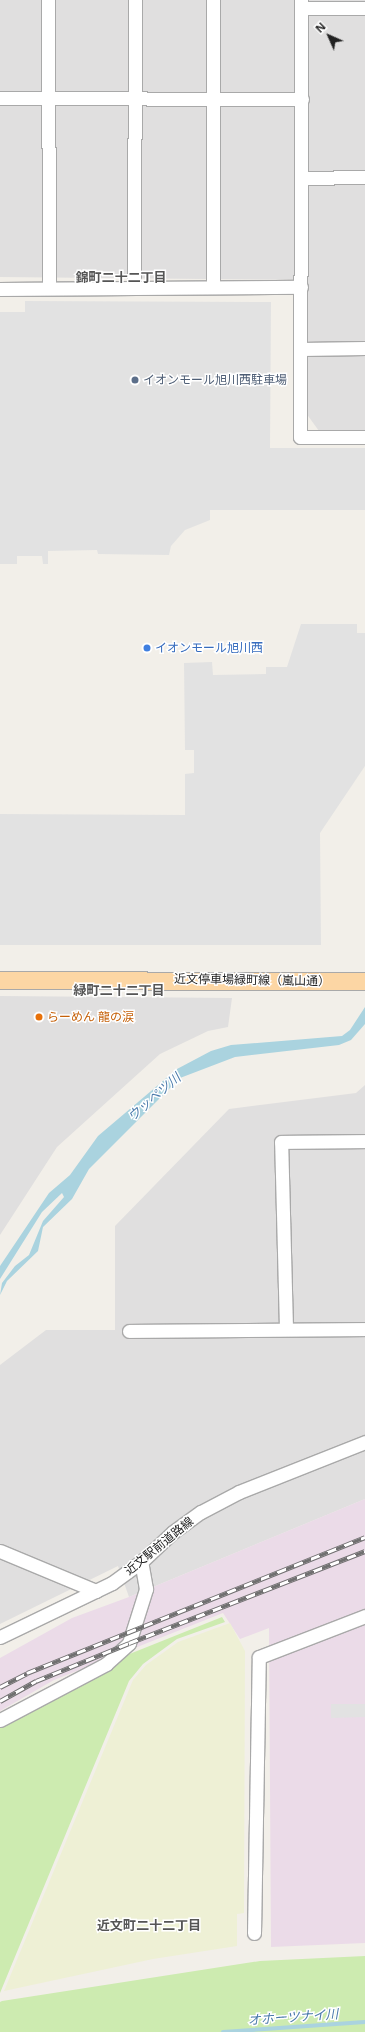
<!DOCTYPE html>
<meta charset="utf-8">
<style>
body{margin:0}
#map{position:relative;width:365px;height:2032px;overflow:hidden;background:#f2efe9;font-family:"Open Sans","Noto Sans JP",sans-serif}
div>[style]{position:absolute}
[style*='--x']{left:calc(var(--x)*1px);top:calc(var(--y)*1px);width:calc(var(--w)*1px);rotate:calc(var(--a)*1deg)}
.residential>*{inset:0;background:#e0dfdf}
.industrial>*{inset:0;background:#ebdbe8}
.farmland>*{inset:0;background:#eef0d5}
.grass>*{inset:0;background:#cdebb0}
.parking>*{inset:0;background:#e2e2e2}
.water>*{inset:0;background:#aad3df}
.stream>*{height:4px;margin:-2px;padding:0 2px;transform-origin:2px;border-radius:2px;background:#aad3df}
.roads{filter:drop-shadow(1px 0 #a9a9a9) drop-shadow(-1px 0 #a9a9a9) drop-shadow(0 1px #a9a9a9) drop-shadow(0 -1px #a9a9a9)}
.minor>*{height:13px;margin:-6.5px;padding:0 6.5px;transform-origin:6.5px;border-radius:6.5px;background:#fff}
.major>*{height:17px;margin:-8.5px;padding:0 8.5px;transform-origin:8.5px;border-radius:8.5px;background:#fcd6a4}
.rail>*{height:4.5px;margin-top:-2.25px;transform-origin:0;background:repeating-linear-gradient(90deg,#fff 0 9px,#707070 0 18px);box-sizing:border-box;border-block:1px solid #707070}
.dots>*{width:11px;height:11px;translate:-50% -50%;box-sizing:border-box;border:2px solid #fff;border-radius:50%}
span{translate:-50% -50%;white-space:nowrap;text-align:center;line-height:1.15;-webkit-text-stroke:3px #fff;paint-order:stroke}
.service-label{font-size:12px;color:#4e5e75}
.left{translate:0 -50%;text-align:left}
.shop-label{font-size:12px;color:#366cbe}
.street-label{font-size:12px;color:#222}
.food-label{font-size:12px;color:#c56008}
.neighbourhood-label{font-size:13px;color:#555;font-weight:700}
.water-label{font-size:13px;color:#4a7aab;font-style:italic}
.north{position:absolute;left:309px;top:16px;width:40px;height:40px;-webkit-text-stroke:3px #fff;paint-order:stroke;rotate:315deg;font-size:11px;font-weight:700;line-height:16px;text-align:center;color:#222}
.north::after{content:'';display:block;margin:auto;width:14px;height:18px;background:#222;clip-path:polygon(50% 0,100% 100%,50% 72%,0 100%)}
</style>
<div id="map">
<div class="residential">
<i style="clip-path:polygon(0 0,365px 0,365px 430px,319px 431px,306px 413px,308px 280px,0 277px)"></i>
<i style="clip-path:polygon(0 996px,232px 998px,228px 1027px,208px 1031px,160px 1054px,57px 1147px,0 1235px)"></i>
<i style="clip-path:polygon(365px 1085px,365px 1499px,129px 1597px,118px 1566px,0 1624px,0 1365px,46px 1330px,115px 1330px,115px 1226px,229px 1109px,356px 1093px)"></i>
</div>
<div class="industrial">
<i style="clip-path:polygon(365px 1499px,365px 1943px,271px 1947px,269px 1628px,240px 1639px,223px 1613px,54px 1680px,0 1711px,0 1658px,72px 1618px,129px 1597px)"></i>
</div>
<div class="farmland">
<i style="clip-path:polygon(230px 1623px,245px 1651px,244px 1913px,237px 1914px,237px 1946px,153px 1959px,4px 1991px,133px 1680px,146px 1665px,178px 1642px)"></i>
</div>
<div class="grass">
<i style="clip-path:polygon(222px 1617px,225px 1622px,177px 1639px,143px 1664px,129px 1681px,0 1993px,0 1715px,57px 1683px)"></i>
<i style="clip-path:polygon(365px 1956px,365px 2032px,0 2032px,0 2002px,2px 2001px,260px 1961px)"></i>
</div>
<div class="parking">
<i style="clip-path:polygon(25px 301px,271px 302px,270px 448px,365px 448px,365px 510px,210px 510px,210px 520px,185px 530px,171px 546px,169px 555px,98px 554px,97px 550px,48px 551px,48px 564px,43px 564px,42px 556px,17px 556px,17px 564px,0 564px,0 312px,25px 312px)"></i>
<i style="clip-path:polygon(301px 624px,357px 624px,357px 633px,365px 633px,365px 766px,320px 833px,321px 945px,0 945px,0 814px,185px 815px,185px 774px,194px 773px,194px 750px,185px 750px,184px 663px,212px 662px,213px 675px,266px 674px,266px 667px,287px 667px)"></i>
<i style="clip-path:polygon(331px 1704px,365px 1704px,365px 1717px,331px 1718px)"></i>
</div>
<div class="water">
<i style="clip-path:polygon(365px 1007px,365px 1024px,351px 1040px,339px 1045px,235px 1057px,180px 1078px,89px 1169px,72px 1199px,43px 1227px,38px 1251px,7px 1281px,0 1295px,2px 1283px,15px 1266px,29px 1255px,43px 1221px,64px 1197px,62px 1193px,42px 1212px,0 1279px,0 1266px,49px 1193px,70px 1175px,98px 1136px,177px 1069px,211px 1051px,231px 1045px,342px 1036px,350px 1030px)"></i>
</div>
<div class="stream">
<i style="--x:223;--y:2032;--w:142;--a:-4"></i>
</div>
<div class="roads">
<div class="minor">
<i style="--x:48;--y:0;--w:288;--a:89.8"></i>
<i style="--x:213;--y:0;--w:287;--a:90"></i>
<i style="--x:301;--y:0;--w:437;--a:90.1"></i>
<i style="--x:300;--y:437;--w:65;--a:0"></i>
<i style="--x:301;--y:8;--w:64;--a:0"></i>
<i style="--x:0;--y:98;--w:302;--a:0.2"></i>
<i style="--x:302;--y:178;--w:63;--a:-0.9"></i>
<i style="--x:134;--y:288;--w:288;--a:-89.8"></i>
<i style="--x:0;--y:289;--w:301;--a:-0.4"></i>
<i style="--x:301;--y:349;--w:64;--a:-0.9"></i>
<i style="--x:286;--y:1328;--w:186;--a:-91.5"></i>
<i style="--x:281;--y:1142;--w:84;--a:-0.7"></i>
<i style="--x:129;--y:1331;--w:236;--a:-0.5"></i>
<i style="--x:0;--y:1551;--w:104;--a:22.6"></i>
<i style="--x:0;--y:1637;--w:124;--a:-25.7"></i>
<i style="--x:112;--y:1583;--w:36;--a:-36"></i>
<i style="--x:141;--y:1562;--w:44;--a:-43.2"></i>
<i style="--x:173;--y:1532;--w:34;--a:-36"></i>
<i style="--x:201;--y:1512;--w:43;--a:-27.8"></i>
<i style="--x:239;--y:1492;--w:136;--a:-21.6"></i>
<i style="--x:0;--y:1720;--w:120;--a:-27.8"></i>
<i style="--x:106;--y:1664;--w:31;--a:-42"></i>
<i style="--x:129;--y:1643;--w:57;--a:-72.5"></i>
<i style="--x:146;--y:1589;--w:27;--a:-100"></i>
<i style="--x:254;--y:1933;--w:276;--a:-89"></i>
<i style="--x:259;--y:1657;--w:114;--a:-21.1"></i>
</div>
<div class="major">
<i style="--x:0;--y:980;--w:365;--a:0.2"></i>
</div>
</div>
<div class="rail">
<i style="--x:0;--y:1687;--w:30;--a:-27"></i>
<i style="--x:27;--y:1673;--w:364;--a:-21.9"></i>
<i style="--x:0;--y:1701;--w:41;--a:-29.1"></i>
<i style="--x:36;--y:1681;--w:100;--a:-22.2"></i>
<i style="--x:129;--y:1643;--w:253;--a:-21.3"></i>
</div>
<div class="dots">
<i style="left:135px;top:380px;background:#5c6f8a"></i>
<i style="left:147px;top:648px;background:#3f7fe0"></i>
<i style="left:39px;top:1017px;background:#e8710a"></i>
</div>
<div class="service-label">
<span class="left" style="left:143px;top:380px">イオンモール旭川西駐車場</span>
</div>
<div class="shop-label">
<span class="left" style="left:155px;top:648px">イオンモール旭川西</span>
</div>
<div class="street-label">
<span style="left:252px;top:980px;rotate:1deg">近文停車場緑町線（嵐山通）</span>
<span style="left:159px;top:1546px;rotate:-39deg">近文駅前道路線</span>
</div>
<div class="food-label">
<span class="left" style="left:47px;top:1017px">らーめん 龍の涙</span>
</div>
<div class="neighbourhood-label">
<span style="left:121px;top:277px">錦町二十二丁目</span>
<span style="left:119px;top:990px">緑町二十二丁目</span>
<span style="left:149px;top:1925px">近文町二十二丁目</span>
</div>
<div class="water-label">
<span style="left:154px;top:1097px;rotate:-41deg">ウッペツ川</span>
<span style="left:293px;top:2017px;rotate:-4deg">オホーツナイ川</span>
</div>
<div class="north">N</div>
</div>
